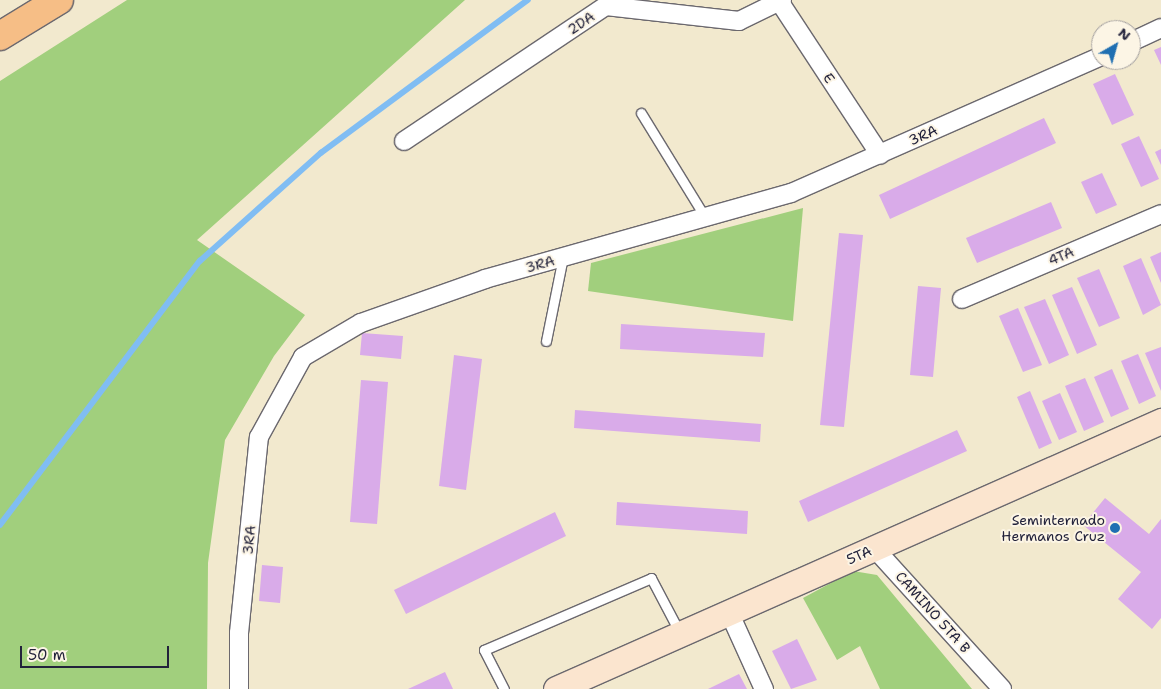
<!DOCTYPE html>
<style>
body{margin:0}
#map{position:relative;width:1161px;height:689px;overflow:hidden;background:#f2e9ce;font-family:"Shantell Sans",sans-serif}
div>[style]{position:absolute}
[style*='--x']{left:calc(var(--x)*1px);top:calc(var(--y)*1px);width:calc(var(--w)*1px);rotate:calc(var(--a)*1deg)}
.green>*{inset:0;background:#a1cf7d}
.stream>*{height:5.5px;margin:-2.75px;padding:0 2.75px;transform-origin:2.75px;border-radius:2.75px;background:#80bdf3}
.building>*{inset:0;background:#d9abe9}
.roads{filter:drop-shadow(1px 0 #6b686e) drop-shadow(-1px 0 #6b686e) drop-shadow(0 1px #6b686e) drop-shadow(0 -1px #6b686e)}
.lane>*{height:9px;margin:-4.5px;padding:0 4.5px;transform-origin:4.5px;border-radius:4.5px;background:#fff}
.street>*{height:18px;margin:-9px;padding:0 9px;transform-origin:9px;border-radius:9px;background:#fff}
.secondary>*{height:25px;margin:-12.5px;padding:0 12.5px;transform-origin:12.5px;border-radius:12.5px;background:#fbe5cf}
.primary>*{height:28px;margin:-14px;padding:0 14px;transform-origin:14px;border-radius:14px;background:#f6be86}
.dots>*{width:14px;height:14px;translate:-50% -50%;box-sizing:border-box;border:2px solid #fcf5e5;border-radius:50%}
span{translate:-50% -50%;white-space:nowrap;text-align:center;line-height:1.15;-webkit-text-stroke:4px #fcf5e5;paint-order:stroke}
.street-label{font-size:14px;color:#22223b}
.poi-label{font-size:14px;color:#22223b}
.right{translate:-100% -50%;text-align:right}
.north{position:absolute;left:1091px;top:20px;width:50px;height:50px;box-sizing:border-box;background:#fcf5e5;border:1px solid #a5a1a1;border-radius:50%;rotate:38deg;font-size:14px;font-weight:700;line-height:20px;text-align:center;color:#22223b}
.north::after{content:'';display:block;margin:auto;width:18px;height:22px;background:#1f6fb2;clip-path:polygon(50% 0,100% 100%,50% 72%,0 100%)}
.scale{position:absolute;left:20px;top:646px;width:149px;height:22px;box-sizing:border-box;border:2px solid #22223b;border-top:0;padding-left:6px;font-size:15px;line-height:18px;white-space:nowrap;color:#22223b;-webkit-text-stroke:4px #fcf5e5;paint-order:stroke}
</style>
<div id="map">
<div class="green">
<i style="clip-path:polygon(127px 0,465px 0,197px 240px,305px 315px,274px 356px,225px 440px,208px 563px,207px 689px,0 689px,0 81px)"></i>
<i style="clip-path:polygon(803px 208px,793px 321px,588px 291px,591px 263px)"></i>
<i style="clip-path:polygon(853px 571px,877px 575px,972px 689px,880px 689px,860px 646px,837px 660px,803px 598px)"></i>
</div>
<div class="stream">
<i style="--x:0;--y:525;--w:331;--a:-52.9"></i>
<i style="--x:200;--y:261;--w:162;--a:-41.8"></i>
<i style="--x:321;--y:153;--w:257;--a:-36.5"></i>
</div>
<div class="building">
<i style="clip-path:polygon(1161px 47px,1161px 65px,1154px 50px)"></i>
<i style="clip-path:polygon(1115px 74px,1134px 115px,1112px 125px,1093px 84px)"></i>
<i style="clip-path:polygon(1044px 118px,1056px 143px,890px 219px,879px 195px)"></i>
<i style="clip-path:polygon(1139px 136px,1159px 179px,1141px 187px,1121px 144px)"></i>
<i style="clip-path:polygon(1161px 149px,1161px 165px,1155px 152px)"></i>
<i style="clip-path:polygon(1102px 173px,1117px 205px,1096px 214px,1081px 182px)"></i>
<i style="clip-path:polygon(1051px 202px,1062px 228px,977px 263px,966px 238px)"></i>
<i style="clip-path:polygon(839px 233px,863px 235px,844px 427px,820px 425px)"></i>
<i style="clip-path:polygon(1161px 252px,1161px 283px,1150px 257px)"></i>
<i style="clip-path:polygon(1141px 258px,1161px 305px,1143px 315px,1123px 266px)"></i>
<i style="clip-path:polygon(1099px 269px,1120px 318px,1099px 327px,1077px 278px)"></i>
<i style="clip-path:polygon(918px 286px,941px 288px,933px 377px,910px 375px)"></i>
<i style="clip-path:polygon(1072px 287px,1097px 345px,1077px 354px,1052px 295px)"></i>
<i style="clip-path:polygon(1045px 299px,1069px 355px,1049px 364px,1024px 307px)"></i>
<i style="clip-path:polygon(1018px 308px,1042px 365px,1023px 372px,999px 316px)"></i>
<i style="clip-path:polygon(621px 324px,765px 333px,763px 357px,620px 349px)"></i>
<i style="clip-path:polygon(362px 333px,403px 336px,401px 359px,360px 355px)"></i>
<i style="clip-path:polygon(1161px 347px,1161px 391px,1145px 353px)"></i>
<i style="clip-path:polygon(1138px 354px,1156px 396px,1139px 404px,1121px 361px)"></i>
<i style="clip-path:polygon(454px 355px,482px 359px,466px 490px,439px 486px)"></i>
<i style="clip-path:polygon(1112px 369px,1129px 409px,1111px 417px,1094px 377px)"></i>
<i style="clip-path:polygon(1085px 378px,1104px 422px,1084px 431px,1065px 386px)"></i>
<i style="clip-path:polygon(361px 380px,388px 382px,377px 524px,350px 522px)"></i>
<i style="clip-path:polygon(1030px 391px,1052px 443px,1039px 449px,1017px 397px)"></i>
<i style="clip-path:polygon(1060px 393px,1077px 432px,1059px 440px,1042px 401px)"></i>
<i style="clip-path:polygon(575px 410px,761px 424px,760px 442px,574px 428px)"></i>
<i style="clip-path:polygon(957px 430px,967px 451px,808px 522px,799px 501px)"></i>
<i style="clip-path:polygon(1105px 498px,1149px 534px,1161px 519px,1161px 618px,1152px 629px,1118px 599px,1141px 572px,1083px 525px)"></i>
<i style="clip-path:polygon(617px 502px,748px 511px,747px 534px,616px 525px)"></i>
<i style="clip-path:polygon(555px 512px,566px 536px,406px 614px,394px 590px)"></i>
<i style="clip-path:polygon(262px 565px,283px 567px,280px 603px,259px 601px)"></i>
<i style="clip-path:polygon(797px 639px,817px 680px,791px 689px,772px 651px)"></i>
<i style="clip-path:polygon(445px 672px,453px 689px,408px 689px)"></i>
<i style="clip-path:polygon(739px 674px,747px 689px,708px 689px)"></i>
</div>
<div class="roads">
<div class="lane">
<i style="--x:641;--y:113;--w:122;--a:58.4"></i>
<i style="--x:546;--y:341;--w:86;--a:-78.6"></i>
<i style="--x:504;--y:689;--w:44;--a:-117.1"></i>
<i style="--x:484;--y:650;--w:182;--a:-23.3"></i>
<i style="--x:651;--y:578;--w:62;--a:62.2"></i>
</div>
<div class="street">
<i style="--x:779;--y:1;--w:184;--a:56.7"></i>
<i style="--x:1131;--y:42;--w:33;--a:-25"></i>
<i style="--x:404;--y:141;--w:243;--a:-33.8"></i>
<i style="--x:606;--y:6;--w:134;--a:6.4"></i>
<i style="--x:739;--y:21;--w:48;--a:-26"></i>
<i style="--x:962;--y:299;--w:216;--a:-23.1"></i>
<i style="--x:865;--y:554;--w:12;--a:-14"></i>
<i style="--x:877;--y:551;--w:186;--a:47.8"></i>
<i style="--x:729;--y:612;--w:85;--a:65.6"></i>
<i style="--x:239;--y:689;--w:56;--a:-90"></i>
<i style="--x:239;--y:633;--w:197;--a:-84.2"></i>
<i style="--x:259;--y:437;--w:91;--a:-61.2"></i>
<i style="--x:303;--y:357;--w:67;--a:-30.4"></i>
<i style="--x:361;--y:323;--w:132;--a:-19.5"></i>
<i style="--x:485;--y:279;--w:318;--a:-15.7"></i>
<i style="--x:791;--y:193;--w:339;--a:-23.8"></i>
</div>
<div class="secondary">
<i style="--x:556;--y:689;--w:662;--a:-23.89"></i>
</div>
<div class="primary">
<i style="--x:0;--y:36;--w:69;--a:-31.4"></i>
</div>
</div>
<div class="dots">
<i style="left:1115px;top:528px;background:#1f6fb2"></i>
</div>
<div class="street-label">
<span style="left:581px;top:23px;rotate:-34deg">2DA</span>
<span style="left:829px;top:78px;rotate:57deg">E</span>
<span style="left:923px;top:135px;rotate:-24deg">3RA</span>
<span style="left:1061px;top:256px;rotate:-23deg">4TA</span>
<span style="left:540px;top:264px;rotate:-16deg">3RA</span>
<span style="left:249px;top:540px;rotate:-84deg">3RA</span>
<span style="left:859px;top:555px;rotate:-24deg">5TA</span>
<span style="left:933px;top:612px;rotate:48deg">CAMINO 5TA B</span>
</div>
<div class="poi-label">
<span class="right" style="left:1105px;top:528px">Seminternado<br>Hermanos Cruz</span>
</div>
<div class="north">N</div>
<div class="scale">50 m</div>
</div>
